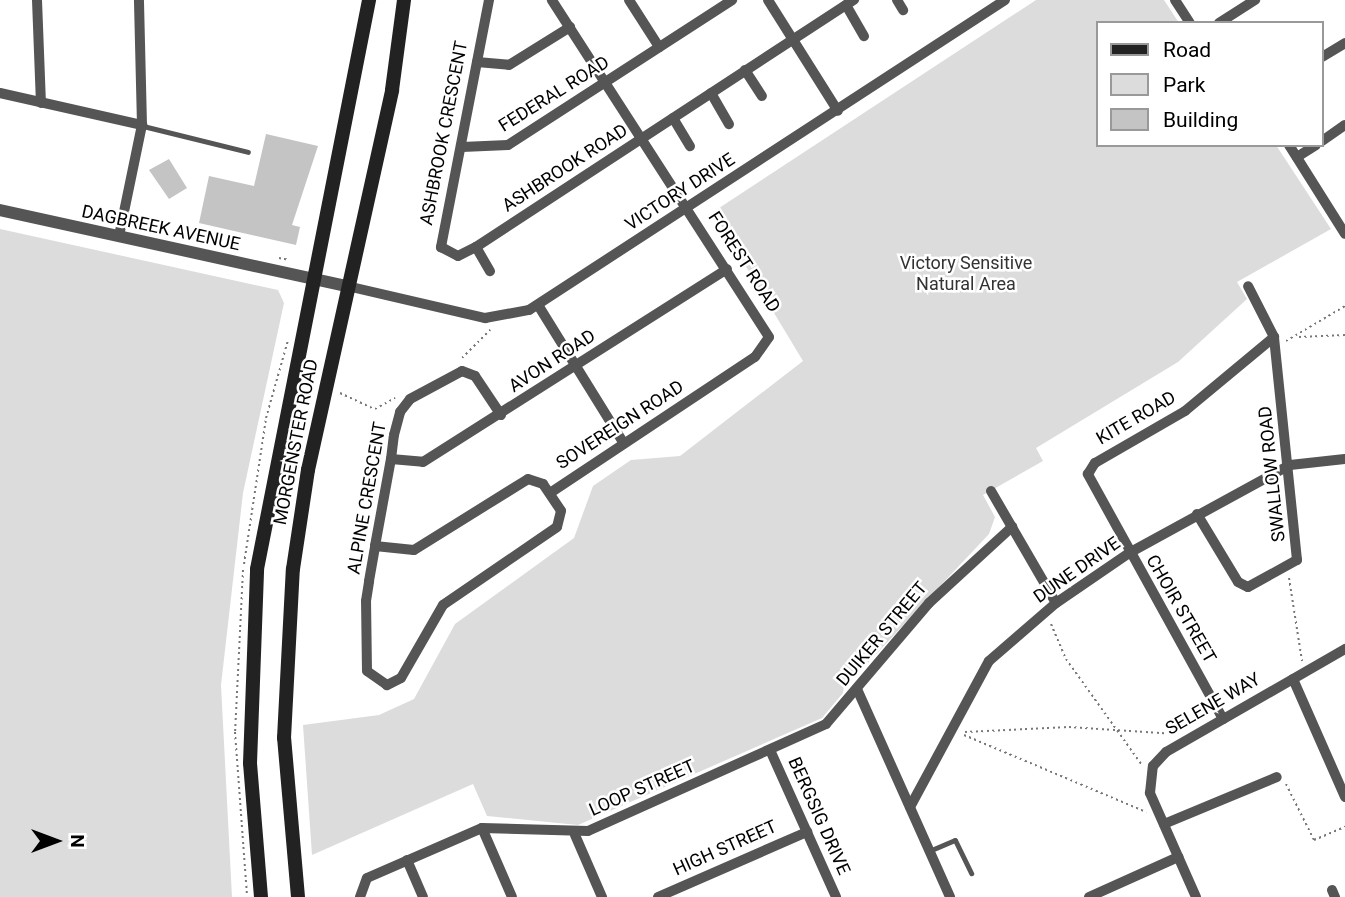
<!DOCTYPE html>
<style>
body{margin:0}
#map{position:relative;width:1345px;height:897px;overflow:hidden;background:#fff;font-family:Roboto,sans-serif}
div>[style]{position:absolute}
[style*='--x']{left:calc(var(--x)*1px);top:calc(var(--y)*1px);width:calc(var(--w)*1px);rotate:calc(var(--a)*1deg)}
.green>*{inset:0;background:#dcdcdc}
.building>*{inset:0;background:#c4c4c4}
.path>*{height:2px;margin-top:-1px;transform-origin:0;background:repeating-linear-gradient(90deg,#777 0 2px,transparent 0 5.5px)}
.service>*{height:5px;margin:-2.5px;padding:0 2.5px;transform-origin:2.5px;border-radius:2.5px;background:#555}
.minor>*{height:10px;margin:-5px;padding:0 5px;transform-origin:5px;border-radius:5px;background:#555}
.tertiary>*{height:12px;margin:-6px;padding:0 6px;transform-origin:6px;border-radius:6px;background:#555}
.secondary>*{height:14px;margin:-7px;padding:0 7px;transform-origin:7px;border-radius:7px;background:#222}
span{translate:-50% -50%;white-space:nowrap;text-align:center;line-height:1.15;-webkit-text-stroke:5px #fff;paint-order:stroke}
.street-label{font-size:18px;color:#000}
.park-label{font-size:18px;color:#333}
.legend{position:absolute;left:1096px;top:21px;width:228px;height:126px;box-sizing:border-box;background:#fff;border:2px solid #999;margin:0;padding:9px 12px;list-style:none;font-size:21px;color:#000}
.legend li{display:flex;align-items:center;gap:14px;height:35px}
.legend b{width:35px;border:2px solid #999}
.north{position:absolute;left:21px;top:806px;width:70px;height:70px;-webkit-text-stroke:5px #fff;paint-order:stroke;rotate:90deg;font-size:19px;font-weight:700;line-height:28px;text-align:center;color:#000}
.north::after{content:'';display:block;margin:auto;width:24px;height:32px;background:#000;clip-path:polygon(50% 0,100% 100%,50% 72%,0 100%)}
</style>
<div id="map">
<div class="green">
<i style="clip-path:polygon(1036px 0,1164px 0,1179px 23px,1098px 23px,1098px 145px,1276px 145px,1331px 229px,1237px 282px,1247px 299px,1178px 362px,1036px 448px,1043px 461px,983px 495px,995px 517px,989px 534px,864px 667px,859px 665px,845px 679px,843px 693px,822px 718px,578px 825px,487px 816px,473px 784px,312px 855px,303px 725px,379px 715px,414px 699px,455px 624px,574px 538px,593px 486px,631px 460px,680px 456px,803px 361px,713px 212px)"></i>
<i style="clip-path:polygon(0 229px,278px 290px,284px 303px,243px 493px,221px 685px,232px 897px,0 897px)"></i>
</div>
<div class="building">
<i style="clip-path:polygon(266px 134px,318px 146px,292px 225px,300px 227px,296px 245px,199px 223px,209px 176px,254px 186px)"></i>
<i style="clip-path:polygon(169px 159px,187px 188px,169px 199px,149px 170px)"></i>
</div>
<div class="path">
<i style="--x:136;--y:222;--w:10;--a:37"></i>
<i style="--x:279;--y:258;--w:11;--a:10"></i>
<i style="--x:1299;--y:337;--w:46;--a:-2.5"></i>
<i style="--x:1286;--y:341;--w:69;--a:-30.7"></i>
<i style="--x:462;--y:358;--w:40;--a:-45"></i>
<i style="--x:340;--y:393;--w:38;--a:25"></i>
<i style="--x:375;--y:409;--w:23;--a:-29"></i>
<i style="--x:244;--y:564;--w:148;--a:-81.4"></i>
<i style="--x:266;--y:418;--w:81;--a:-74.2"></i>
<i style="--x:243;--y:570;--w:162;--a:92.8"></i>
<i style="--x:235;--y:732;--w:165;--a:85.8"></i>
<i style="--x:1289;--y:578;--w:84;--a:81.1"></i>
<i style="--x:1051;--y:624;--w:38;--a:67"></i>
<i style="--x:1066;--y:659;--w:130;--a:54.4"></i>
<i style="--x:965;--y:732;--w:104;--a:-2.8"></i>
<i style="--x:1069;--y:727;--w:107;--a:3.7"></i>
<i style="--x:964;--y:735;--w:198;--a:22.9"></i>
<i style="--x:1286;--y:784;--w:63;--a:63.4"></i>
<i style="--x:1314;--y:840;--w:34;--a:-23"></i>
</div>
<div class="service">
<i style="--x:143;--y:126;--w:108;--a:13.9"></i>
<i style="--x:929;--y:851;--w:28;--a:-23"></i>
<i style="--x:955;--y:840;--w:37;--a:64"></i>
</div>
<div class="minor">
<i style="--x:37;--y:0;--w:103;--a:87.8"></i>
<i style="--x:489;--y:0;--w:252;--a:101"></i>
<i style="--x:441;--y:247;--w:19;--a:28"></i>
<i style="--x:458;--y:256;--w:20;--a:-27"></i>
<i style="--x:476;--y:247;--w:28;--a:60"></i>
<i style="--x:629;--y:0;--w:56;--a:57.4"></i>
<i style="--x:768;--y:0;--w:131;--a:57.8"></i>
<i style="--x:897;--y:0;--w:12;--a:59"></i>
<i style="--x:1175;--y:0;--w:27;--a:57"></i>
<i style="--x:846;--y:5;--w:36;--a:60"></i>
<i style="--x:1219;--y:23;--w:43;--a:-32.6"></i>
<i style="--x:1322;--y:57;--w:27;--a:-31"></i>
<i style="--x:477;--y:62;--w:32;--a:5"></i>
<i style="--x:509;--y:65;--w:72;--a:-31.9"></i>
<i style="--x:745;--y:70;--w:31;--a:57"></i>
<i style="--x:0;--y:93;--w:146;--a:12.7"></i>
<i style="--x:711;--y:93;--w:36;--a:60"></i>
<i style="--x:673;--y:118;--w:33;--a:59"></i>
<i style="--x:1322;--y:141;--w:28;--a:-35"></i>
<i style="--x:1289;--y:145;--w:105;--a:57.8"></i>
<i style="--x:462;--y:147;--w:46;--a:-2.5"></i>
<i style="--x:508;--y:145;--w:267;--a:-32.9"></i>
<i style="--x:1297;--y:157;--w:22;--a:-32"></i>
<i style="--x:119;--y:236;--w:113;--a:-78.3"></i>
<i style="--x:142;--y:125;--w:125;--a:-91.4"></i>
<i style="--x:476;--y:247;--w:452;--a:-33.2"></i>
<i style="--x:347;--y:286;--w:142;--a:13.1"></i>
<i style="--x:485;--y:318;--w:45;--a:-10.3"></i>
<i style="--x:529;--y:310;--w:568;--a:-33.07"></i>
<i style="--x:538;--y:305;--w:161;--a:58.2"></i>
<i style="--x:391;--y:459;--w:32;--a:5"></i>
<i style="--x:423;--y:462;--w:360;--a:-32.4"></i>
<i style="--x:991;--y:491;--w:129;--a:59.9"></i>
<i style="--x:550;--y:493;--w:246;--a:-33.6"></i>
<i style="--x:755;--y:357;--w:24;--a:-55"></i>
<i style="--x:769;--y:337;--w:401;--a:-122.8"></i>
<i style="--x:1197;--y:514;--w:79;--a:58.9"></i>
<i style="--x:1238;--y:582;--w:11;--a:27"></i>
<i style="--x:1248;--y:587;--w:56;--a:-28.9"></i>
<i style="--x:1297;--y:560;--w:224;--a:-95.9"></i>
<i style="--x:1274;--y:337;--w:57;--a:-117"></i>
<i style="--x:375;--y:546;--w:39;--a:6"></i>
<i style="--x:414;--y:550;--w:134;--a:-31.9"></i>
<i style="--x:528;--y:479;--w:16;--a:18"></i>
<i style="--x:543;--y:484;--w:32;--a:56"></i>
<i style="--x:561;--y:511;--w:16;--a:104"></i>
<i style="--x:557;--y:527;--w:138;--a:145.6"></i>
<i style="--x:443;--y:605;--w:84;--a:119.9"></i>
<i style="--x:401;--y:678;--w:16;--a:153"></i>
<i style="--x:387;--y:685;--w:24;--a:-145"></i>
<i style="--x:367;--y:671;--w:70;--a:-90.8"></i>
<i style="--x:366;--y:601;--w:20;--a:-81"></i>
<i style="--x:369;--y:581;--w:36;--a:-80"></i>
<i style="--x:375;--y:546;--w:88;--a:-79.6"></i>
<i style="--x:391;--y:459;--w:24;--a:-83"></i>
<i style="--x:394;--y:435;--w:24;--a:-75"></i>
<i style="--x:400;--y:412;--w:16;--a:-52"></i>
<i style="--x:410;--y:399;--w:59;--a:-28.3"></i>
<i style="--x:462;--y:371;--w:14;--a:21"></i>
<i style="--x:475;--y:376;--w:47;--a:56.3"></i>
<i style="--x:1293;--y:679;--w:129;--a:66.2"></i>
<i style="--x:857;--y:689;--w:228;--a:65.9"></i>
<i style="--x:1223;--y:719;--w:280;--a:-118.9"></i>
<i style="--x:1088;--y:474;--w:13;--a:-58"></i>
<i style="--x:1095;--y:463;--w:104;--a:-30"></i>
<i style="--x:1185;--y:411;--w:116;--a:-39.7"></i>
<i style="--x:770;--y:750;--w:161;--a:65.8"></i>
<i style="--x:910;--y:807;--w:166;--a:-61.6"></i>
<i style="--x:989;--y:661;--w:89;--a:-40.9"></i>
<i style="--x:1056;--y:603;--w:88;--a:-34.4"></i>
<i style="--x:1129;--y:553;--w:183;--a:-28.7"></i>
<i style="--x:1290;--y:465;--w:55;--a:-6.2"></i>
<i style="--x:1164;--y:824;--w:122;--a:-22.6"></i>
<i style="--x:482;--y:828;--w:75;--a:66.5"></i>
<i style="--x:575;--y:835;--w:68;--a:66.5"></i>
<i style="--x:407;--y:860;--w:40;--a:66.6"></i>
<i style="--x:1332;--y:890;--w:8;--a:67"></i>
<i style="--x:360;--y:897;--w:20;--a:-70"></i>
<i style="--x:367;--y:878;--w:125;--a:-23.5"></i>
<i style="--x:482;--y:828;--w:106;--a:1.6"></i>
<i style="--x:588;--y:831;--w:261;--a:-24.2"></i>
<i style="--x:826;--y:724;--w:159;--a:-49.6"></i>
<i style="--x:929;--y:603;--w:113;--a:-42.5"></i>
<i style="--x:658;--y:897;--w:163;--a:-23.6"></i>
<i style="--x:1089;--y:897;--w:98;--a:-24.2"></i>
<i style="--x:1196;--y:897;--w:114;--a:-113.9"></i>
<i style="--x:1150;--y:793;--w:27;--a:-84"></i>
<i style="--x:1153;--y:766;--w:19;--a:-47"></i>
<i style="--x:1166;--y:752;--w:207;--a:-29.9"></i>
</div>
<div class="tertiary">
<i style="--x:0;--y:210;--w:355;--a:12.4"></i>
</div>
<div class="secondary">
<i style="--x:261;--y:897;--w:134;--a:-94.7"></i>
<i style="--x:250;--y:763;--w:194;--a:-87.9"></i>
<i style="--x:257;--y:569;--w:580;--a:-78.86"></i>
<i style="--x:298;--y:897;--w:160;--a:-95"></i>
<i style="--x:284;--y:738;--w:169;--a:-87"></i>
<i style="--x:293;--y:569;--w:100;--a:-81.4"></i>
<i style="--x:308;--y:470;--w:389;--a:-77.5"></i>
<i style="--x:392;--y:90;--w:91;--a:-82.4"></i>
</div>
<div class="street-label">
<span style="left:554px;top:94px;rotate:-32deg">FEDERAL ROAD</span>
<span style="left:444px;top:133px;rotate:-79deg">ASHBROOK CRESCENT</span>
<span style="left:565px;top:168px;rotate:-33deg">ASHBROOK ROAD</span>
<span style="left:680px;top:192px;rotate:-33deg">VICTORY DRIVE</span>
<span style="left:161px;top:228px;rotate:12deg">DAGBREEK AVENUE</span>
<span style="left:744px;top:262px;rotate:57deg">FOREST ROAD</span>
<span style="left:552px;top:361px;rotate:-33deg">AVON ROAD</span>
<span style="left:1136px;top:418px;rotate:-30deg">KITE ROAD</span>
<span style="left:620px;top:425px;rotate:-33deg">SOVEREIGN ROAD</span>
<span style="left:296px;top:442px;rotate:-79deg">MORGENSTER ROAD</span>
<span style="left:1272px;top:474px;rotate:-96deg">SWALLOW ROAD</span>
<span style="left:367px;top:498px;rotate:-80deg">ALPINE CRESCENT</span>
<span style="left:1077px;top:570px;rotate:-35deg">DUNE DRIVE</span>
<span style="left:1181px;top:609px;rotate:60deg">CHOIR STREET</span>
<span style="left:882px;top:634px;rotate:-50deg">DUIKER STREET</span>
<span style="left:1213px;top:704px;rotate:-30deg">SELENE WAY</span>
<span style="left:642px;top:788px;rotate:-24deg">LOOP STREET</span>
<span style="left:819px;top:816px;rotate:66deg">BERGSIG DRIVE</span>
<span style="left:725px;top:848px;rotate:-24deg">HIGH STREET</span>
</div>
<div class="park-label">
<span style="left:966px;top:274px">Victory Sensitive<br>Natural Area</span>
</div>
<ul class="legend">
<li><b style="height:9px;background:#222"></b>Road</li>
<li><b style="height:19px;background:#dcdcdc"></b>Park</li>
<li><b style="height:19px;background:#c4c4c4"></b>Building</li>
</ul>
<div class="north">N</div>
</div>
